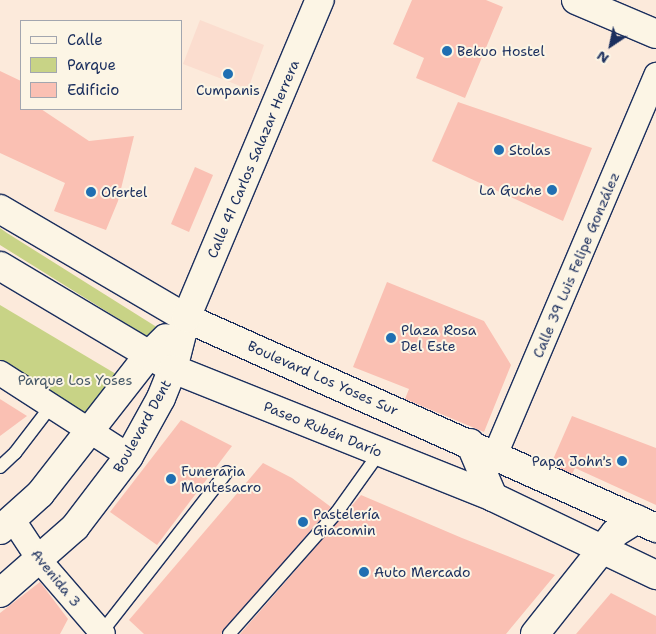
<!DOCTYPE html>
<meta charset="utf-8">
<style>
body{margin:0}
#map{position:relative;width:656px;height:634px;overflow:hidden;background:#fceadb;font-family:"Shantell Sans",sans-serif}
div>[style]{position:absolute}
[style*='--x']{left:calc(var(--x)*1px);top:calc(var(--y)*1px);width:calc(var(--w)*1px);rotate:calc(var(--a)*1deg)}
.built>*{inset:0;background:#fbddcf}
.green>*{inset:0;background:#c8d386}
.building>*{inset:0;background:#fac0b3}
.roads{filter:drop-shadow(1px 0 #1b2f5e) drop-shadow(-1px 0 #1b2f5e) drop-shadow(0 1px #1b2f5e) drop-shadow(0 -1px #1b2f5e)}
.service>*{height:12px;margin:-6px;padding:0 6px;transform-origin:6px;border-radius:6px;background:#fcf5e5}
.minor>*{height:24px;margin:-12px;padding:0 12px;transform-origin:12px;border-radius:12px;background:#fcf5e5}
.tertiary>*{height:28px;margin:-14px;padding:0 14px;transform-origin:14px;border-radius:14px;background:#fcf5e5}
.trunk>*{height:28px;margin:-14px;padding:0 14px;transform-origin:14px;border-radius:14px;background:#fcf5e5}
.dots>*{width:14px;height:14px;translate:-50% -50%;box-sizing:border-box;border:2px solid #fcf5e5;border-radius:50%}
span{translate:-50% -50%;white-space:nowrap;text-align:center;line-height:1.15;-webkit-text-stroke:4px #fcf5e5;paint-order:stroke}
.poi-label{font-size:14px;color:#1b2f5e}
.left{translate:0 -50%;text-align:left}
.right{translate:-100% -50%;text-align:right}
.street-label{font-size:14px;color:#1b2f5e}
.park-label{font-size:14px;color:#465868}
.legend{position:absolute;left:20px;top:20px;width:162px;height:90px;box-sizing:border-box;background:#fcf5e5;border:1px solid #a2a6af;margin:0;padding:6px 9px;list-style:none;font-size:15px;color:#1b2f5e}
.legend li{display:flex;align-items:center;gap:10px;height:25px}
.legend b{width:25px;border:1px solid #a2a6af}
.north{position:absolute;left:586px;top:20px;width:50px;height:50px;-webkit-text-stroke:4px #fcf5e5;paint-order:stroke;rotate:214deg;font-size:14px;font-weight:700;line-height:20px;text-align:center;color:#1b2f5e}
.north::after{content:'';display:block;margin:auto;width:18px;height:22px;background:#1b2f5e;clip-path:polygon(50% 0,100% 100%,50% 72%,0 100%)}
</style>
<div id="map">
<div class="built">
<i style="clip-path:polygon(200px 20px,264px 45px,248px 89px,183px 64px)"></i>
</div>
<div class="green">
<i style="clip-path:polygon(0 228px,7px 233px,163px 331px,151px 339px,0 245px)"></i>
<i style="clip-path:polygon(0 305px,116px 374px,85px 417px,0 364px)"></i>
</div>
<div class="building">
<i style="clip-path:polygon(412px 0,486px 0,503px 7px,465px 98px,416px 78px,424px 58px,393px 44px)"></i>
<i style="clip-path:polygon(0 71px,21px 81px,21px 109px,41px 109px,89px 141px,134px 136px,118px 201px,106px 230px,54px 211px,65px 183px,0 153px)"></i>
<i style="clip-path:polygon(458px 102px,592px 148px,563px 221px,432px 161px)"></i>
<i style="clip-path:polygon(195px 167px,213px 175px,189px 232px,171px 224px)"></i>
<i style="clip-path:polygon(387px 282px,484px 321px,511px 365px,484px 432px,405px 399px,409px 389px,353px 367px)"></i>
<i style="clip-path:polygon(0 399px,27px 416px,0 436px)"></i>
<i style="clip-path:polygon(572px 416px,656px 448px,656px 505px,575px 468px,572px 474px,551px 464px)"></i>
<i style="clip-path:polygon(181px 420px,232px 446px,157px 545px,110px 512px)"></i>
<i style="clip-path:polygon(263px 463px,292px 478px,331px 507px,221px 634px,144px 634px,129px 620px)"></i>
<i style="clip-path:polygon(361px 495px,462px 538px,555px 575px,506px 634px,240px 634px)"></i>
<i style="clip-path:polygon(40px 582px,68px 619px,60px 634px,0 634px,0 613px)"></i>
<i style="clip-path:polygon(611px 593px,656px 616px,656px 634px,576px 634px)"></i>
</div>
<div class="roads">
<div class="service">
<i style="--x:0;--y:467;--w:21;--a:-43"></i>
<i style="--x:15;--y:453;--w:59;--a:-52.5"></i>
<i style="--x:101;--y:633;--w:204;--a:-52"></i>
<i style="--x:229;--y:634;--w:163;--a:-48.5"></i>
<i style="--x:337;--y:512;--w:74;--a:-54.4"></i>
</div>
<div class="minor">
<i style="--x:0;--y:373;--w:153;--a:32.8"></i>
<i style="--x:495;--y:455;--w:413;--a:-67"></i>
<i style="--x:13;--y:520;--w:49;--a:56.6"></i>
<i style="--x:40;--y:561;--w:96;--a:49.2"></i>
</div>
<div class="tertiary">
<i style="--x:576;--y:0;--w:87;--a:23"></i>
<i style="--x:0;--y:209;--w:216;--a:30.4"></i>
<i style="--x:186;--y:318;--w:515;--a:24.08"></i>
<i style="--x:0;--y:530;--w:54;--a:-42"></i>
<i style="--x:40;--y:494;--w:175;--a:-52"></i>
<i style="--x:148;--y:356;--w:25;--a:-45"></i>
<i style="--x:0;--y:593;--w:100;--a:-41.3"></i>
<i style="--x:75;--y:527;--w:89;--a:-52.7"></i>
<i style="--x:129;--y:456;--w:66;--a:-61.1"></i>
<i style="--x:161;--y:398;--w:31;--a:-68"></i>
<i style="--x:173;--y:369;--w:53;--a:-75.7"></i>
<i style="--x:186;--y:318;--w:345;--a:-67.2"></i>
<i style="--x:535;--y:634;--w:129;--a:-51.6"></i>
<i style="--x:615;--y:533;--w:26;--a:-32"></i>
</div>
<div class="trunk">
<i style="--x:0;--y:266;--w:201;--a:30.8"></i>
<i style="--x:173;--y:369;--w:345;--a:21.8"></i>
<i style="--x:493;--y:497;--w:181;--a:25.6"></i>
<i style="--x:470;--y:443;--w:59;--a:66.9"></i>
</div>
</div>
<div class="dots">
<i style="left:447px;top:51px;background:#1f6fb2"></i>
<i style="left:228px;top:74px;background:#1f6fb2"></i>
<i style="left:499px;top:150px;background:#1f6fb2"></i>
<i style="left:552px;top:190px;background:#1f6fb2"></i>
<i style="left:91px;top:192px;background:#1f6fb2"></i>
<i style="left:391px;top:338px;background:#1f6fb2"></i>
<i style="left:622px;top:461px;background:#1f6fb2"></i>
<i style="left:171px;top:479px;background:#1f6fb2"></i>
<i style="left:303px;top:522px;background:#1f6fb2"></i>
<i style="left:364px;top:572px;background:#1f6fb2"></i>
</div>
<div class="poi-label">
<span class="left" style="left:457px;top:51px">Bekuo Hostel</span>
<span style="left:228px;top:90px">Cumpanis</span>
<span class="left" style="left:509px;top:150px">Stolas</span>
<span class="right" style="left:542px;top:190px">La Guche</span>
<span class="left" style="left:101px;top:192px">Ofertel</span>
<span class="left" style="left:401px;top:338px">Plaza Rosa<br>Del Este</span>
<span class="right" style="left:612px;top:461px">Papa John's</span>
<span class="left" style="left:181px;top:479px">Funeraria<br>Montesacro</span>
<span class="left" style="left:313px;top:522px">Pastelería<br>Giacomin</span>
<span class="left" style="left:374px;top:572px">Auto Mercado</span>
</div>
<div class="street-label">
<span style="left:253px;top:159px;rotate:-67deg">Calle 41 Carlos Salazar Herrera</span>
<span style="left:576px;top:265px;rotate:-67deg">Calle 39 Luis Felipe González</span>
<span style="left:323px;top:378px;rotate:24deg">Boulevard Los Yoses Sur</span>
<span style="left:142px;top:426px;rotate:-61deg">Boulevard Dent</span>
<span style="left:323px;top:429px;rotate:22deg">Paseo Rubén Darío</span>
<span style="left:56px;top:578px;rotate:51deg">Avenida 3</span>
</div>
<div class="park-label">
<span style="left:75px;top:380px">Parque Los Yoses</span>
</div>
<ul class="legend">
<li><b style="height:6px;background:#fcf5e5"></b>Calle</li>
<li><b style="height:14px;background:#c8d386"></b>Parque</li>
<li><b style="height:14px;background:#fac0b3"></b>Edificio</li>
</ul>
<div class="north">N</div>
</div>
